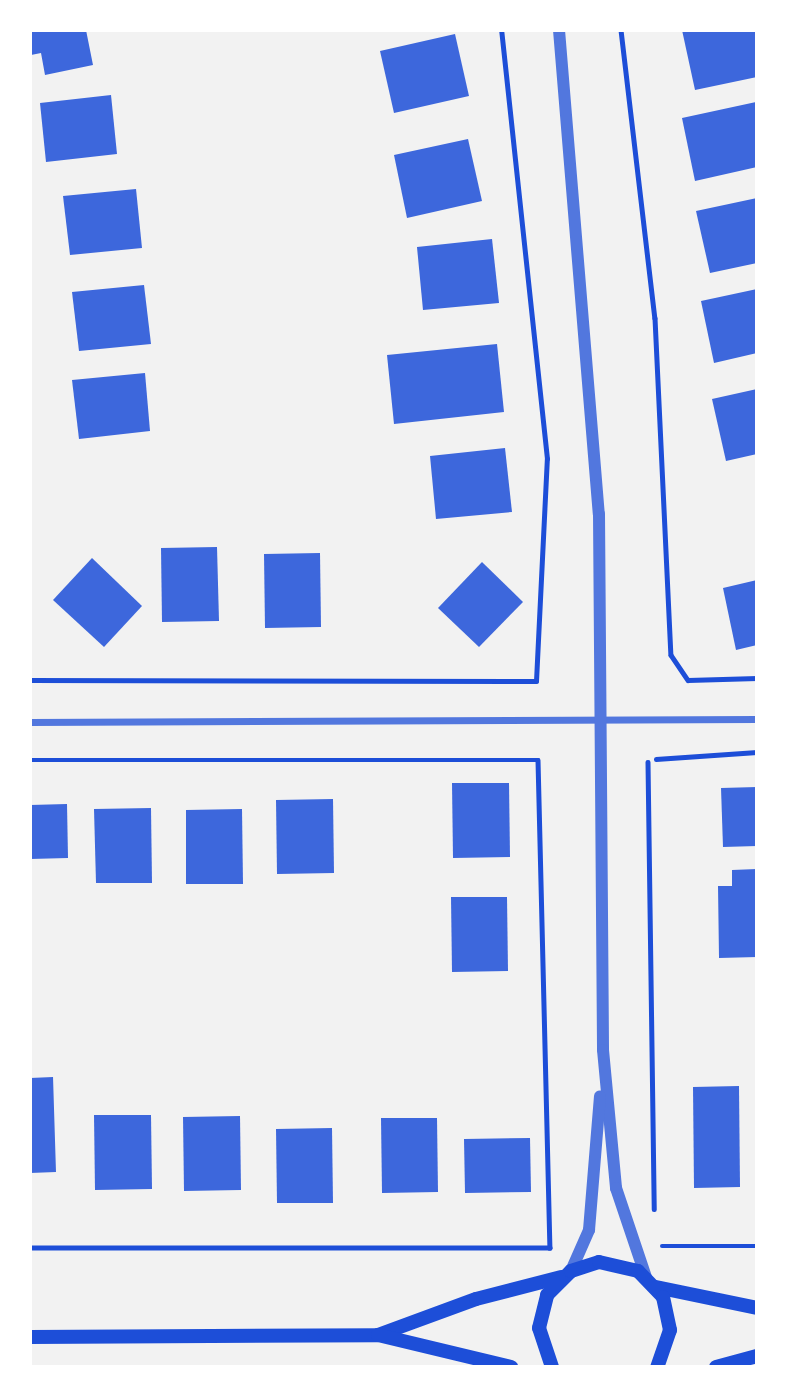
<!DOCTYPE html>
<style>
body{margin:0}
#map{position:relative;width:787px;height:1397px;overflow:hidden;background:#f2f2f2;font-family:Commissioner,sans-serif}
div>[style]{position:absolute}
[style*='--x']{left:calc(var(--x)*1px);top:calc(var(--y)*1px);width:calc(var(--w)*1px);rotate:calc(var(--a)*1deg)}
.building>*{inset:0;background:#3d67dc}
.path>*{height:4.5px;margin:-2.25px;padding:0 2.25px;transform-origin:2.25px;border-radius:2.25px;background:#1d4ed8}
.minor>*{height:7px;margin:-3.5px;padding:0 3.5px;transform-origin:3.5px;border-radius:3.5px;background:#5277de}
.tertiary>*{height:12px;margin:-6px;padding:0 6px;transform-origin:6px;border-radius:6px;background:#5277de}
.secondary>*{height:14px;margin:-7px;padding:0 7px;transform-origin:7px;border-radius:7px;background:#1d4ed8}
span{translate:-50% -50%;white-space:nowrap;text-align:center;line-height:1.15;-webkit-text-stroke:7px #fff;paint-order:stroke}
.frame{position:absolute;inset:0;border:32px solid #fff;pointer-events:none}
</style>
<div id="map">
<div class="building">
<i style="clip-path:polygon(86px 30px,93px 65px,45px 75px,41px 53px,31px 55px,30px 31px)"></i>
<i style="clip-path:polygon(682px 30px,757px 30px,757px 77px,695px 90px)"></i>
<i style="clip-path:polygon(455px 34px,469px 96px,394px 113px,380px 51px)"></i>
<i style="clip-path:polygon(111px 95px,117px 154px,46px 162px,40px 103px)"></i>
<i style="clip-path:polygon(756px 102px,757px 167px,695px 181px,682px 118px)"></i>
<i style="clip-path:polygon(468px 139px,482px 201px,407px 218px,394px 155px)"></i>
<i style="clip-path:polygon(136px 189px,142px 248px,70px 255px,63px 196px)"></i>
<i style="clip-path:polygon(757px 198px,757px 263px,710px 273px,696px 211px)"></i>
<i style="clip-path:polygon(492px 239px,499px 303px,423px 310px,417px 247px)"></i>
<i style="clip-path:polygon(144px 285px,151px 344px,79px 351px,72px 292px)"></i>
<i style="clip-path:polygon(757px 289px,757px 353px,714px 363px,701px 301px)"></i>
<i style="clip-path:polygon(497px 344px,504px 412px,394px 424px,387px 355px)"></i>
<i style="clip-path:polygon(145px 373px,150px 431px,79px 439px,72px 380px)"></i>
<i style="clip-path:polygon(757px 389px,757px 454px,726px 461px,712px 399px)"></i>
<i style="clip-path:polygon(505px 448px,512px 512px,436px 519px,430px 456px)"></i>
<i style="clip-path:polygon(217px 547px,219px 621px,162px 622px,161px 548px)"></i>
<i style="clip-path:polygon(320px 553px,321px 627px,265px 628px,264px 554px)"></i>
<i style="clip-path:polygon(92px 558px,142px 606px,104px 647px,53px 600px)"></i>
<i style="clip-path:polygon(482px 562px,523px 602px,479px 647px,438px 608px)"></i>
<i style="clip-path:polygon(757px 580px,757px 645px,736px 650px,723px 588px)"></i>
<i style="clip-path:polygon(452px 783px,509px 783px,510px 857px,453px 858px)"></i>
<i style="clip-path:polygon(757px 787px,757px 846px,723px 847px,721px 788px)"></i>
<i style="clip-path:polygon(333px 799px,334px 873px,277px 874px,276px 800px)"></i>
<i style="clip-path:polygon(67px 804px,68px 858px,30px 859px,30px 805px)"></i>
<i style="clip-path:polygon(151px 808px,152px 883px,96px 883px,94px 809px)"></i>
<i style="clip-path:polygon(242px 809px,243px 884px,186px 884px,186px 810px)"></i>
<i style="clip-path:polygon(757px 869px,757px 957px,719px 958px,718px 886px,732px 886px,732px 870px)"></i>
<i style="clip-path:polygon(451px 897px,507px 897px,508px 971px,452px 972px)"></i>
<i style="clip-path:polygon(53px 1077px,56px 1172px,30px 1173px,30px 1078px)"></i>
<i style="clip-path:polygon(739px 1086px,740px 1187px,694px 1188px,693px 1087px)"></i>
<i style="clip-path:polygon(94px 1115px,151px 1115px,152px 1189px,95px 1190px)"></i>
<i style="clip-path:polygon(240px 1116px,241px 1190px,184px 1191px,183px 1117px)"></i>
<i style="clip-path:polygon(381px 1118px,437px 1118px,438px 1192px,382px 1193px)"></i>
<i style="clip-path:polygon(332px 1128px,333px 1203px,277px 1203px,276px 1129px)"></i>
<i style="clip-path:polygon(530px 1138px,531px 1192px,465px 1193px,464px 1139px)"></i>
</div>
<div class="path">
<i style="--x:621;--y:30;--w:290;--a:83.3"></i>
<i style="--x:655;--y:318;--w:337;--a:87.3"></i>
<i style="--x:671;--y:655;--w:30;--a:56"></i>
<i style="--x:688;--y:680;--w:69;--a:-1.7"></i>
<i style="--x:30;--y:680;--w:506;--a:0.11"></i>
<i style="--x:536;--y:681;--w:222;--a:-87.2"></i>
<i style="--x:547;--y:459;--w:431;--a:-96.1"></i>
<i style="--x:656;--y:759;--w:101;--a:-4"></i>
<i style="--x:30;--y:760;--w:508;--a:0"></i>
<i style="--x:538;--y:760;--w:488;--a:88.6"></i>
<i style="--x:550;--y:1248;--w:520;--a:180"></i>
<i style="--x:648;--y:762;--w:447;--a:89.2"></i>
<i style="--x:662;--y:1246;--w:95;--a:0"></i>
</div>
<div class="minor">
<i style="--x:30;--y:722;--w:727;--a:-0.24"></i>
</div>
<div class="tertiary">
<i style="--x:559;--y:30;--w:486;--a:85.3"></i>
<i style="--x:599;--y:514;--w:536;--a:89.57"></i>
<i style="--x:603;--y:1050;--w:139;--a:84.6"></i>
<i style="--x:616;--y:1188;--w:94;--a:71.4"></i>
<i style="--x:571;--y:1271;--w:45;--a:-66.3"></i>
<i style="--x:589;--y:1230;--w:134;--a:-85.3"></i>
</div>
<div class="secondary">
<i style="--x:656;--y:1287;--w:103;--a:11.7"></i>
<i style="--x:378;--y:1335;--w:104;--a:-20.2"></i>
<i style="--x:476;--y:1299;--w:88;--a:-14.5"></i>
<i style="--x:30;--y:1337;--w:348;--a:-0.3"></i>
<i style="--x:378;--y:1335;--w:137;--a:13.5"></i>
<i style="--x:552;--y:1367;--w:41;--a:-108.4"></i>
<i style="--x:539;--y:1328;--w:34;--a:-76"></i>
<i style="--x:547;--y:1295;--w:34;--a:-45"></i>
<i style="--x:571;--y:1271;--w:29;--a:-18"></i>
<i style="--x:599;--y:1262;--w:40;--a:13"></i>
<i style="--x:638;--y:1271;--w:36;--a:46"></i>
<i style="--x:663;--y:1297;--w:34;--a:78"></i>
<i style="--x:670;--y:1330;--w:39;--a:109"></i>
<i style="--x:716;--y:1367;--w:42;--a:-15"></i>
</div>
<div class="frame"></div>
</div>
